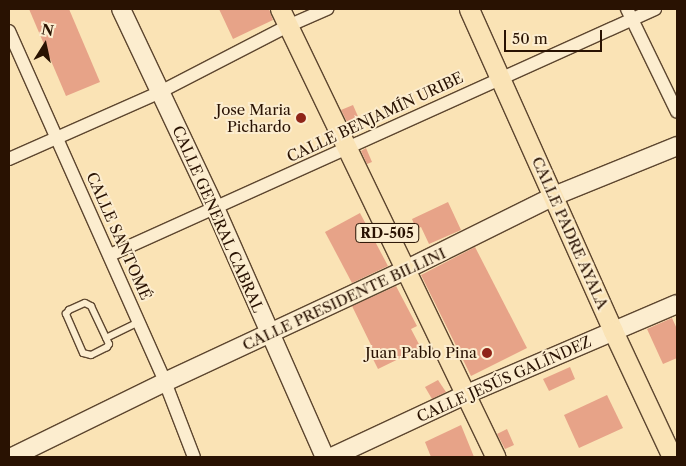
<!DOCTYPE html>
<meta charset="utf-8">
<style>
body{margin:0}
#map{position:relative;width:686px;height:466px;overflow:hidden;background:#fae3b5;font-family:"Libre Caslon Text",serif}
div>[style]{position:absolute}
[style*='--x']{left:calc(var(--x)*1px);top:calc(var(--y)*1px);width:calc(var(--w)*1px);rotate:calc(var(--a)*1deg)}
.building>*{inset:0;background:#e7a388}
.roads{filter:drop-shadow(1px 0 #5d462f) drop-shadow(-1px 0 #5d462f) drop-shadow(0 1px #5d462f) drop-shadow(0 -1px #5d462f)}
.lane>*{height:6px;margin:-3px;padding:0 3px;transform-origin:3px;border-radius:3px;background:#fcedcf}
.street>*{height:12px;margin:-6px;padding:0 6px;transform-origin:6px;border-radius:6px;background:#fcedcf}
.secondary>*{height:18px;margin:-9px;padding:0 9px;transform-origin:9px;border-radius:9px;background:#fcedcf}
.primary>*{height:19px;margin:-9.5px;padding:0 9.5px;transform-origin:9.5px;border-radius:9.5px;background:#fae3b5}
.dots>*{width:14px;height:14px;translate:-50% -50%;box-sizing:border-box;border:2px solid #fcedcf;border-radius:50%}
span{translate:-50% -50%;white-space:nowrap;text-align:center;line-height:1.15;-webkit-text-stroke:4px #fcedcf;paint-order:stroke}
.shield-label span{padding:1px 4px;background:#fcedcf;border:1px solid;border-radius:4px;-webkit-text-stroke-width:0}
.shield-label{font-size:14px;color:#291202;font-weight:700}
.poi-label{font-size:15px;color:#291202}
.right{translate:-100% -50%;text-align:right}
.street-label{font-size:15px;color:#291202}
.frame{position:absolute;inset:0;border:10px solid #291202;pointer-events:none}
.north{position:absolute;left:20px;top:20px;width:50px;height:50px;-webkit-text-stroke:4px #fcedcf;paint-order:stroke;rotate:10deg;font-size:14px;font-weight:700;line-height:20px;text-align:center;color:#291202}
.north::after{content:'';display:block;margin:auto;width:18px;height:22px;background:#291202;clip-path:polygon(50% 0,100% 100%,50% 72%,0 100%)}
.scale{position:absolute;left:504px;top:30px;width:98px;height:22px;box-sizing:border-box;border:2px solid #291202;border-top:0;padding-left:6px;font-size:15px;line-height:18px;white-space:nowrap;color:#291202;-webkit-text-stroke:4px #fcedcf;paint-order:stroke}
</style>
<div id="map">
<div class="building">
<i style="clip-path:polygon(29px 9px,69px 9px,100px 82px,66px 96px)"></i>
<i style="clip-path:polygon(219px 9px,269px 9px,273px 20px,233px 39px)"></i>
<i style="clip-path:polygon(353px 105px,363px 128px,352px 132px,341px 110px)"></i>
<i style="clip-path:polygon(366px 148px,372px 162px,367px 164px,361px 151px)"></i>
<i style="clip-path:polygon(448px 202px,461px 230px,429px 244px,421px 227px,416px 229px,412px 219px)"></i>
<i style="clip-path:polygon(360px 213px,388px 266px,352px 283px,325px 232px)"></i>
<i style="clip-path:polygon(475px 247px,527px 348px,471px 376px,421px 275px)"></i>
<i style="clip-path:polygon(396px 286px,417px 326px,411px 329px,421px 348px,378px 369px,369px 351px,372px 347px,352px 306px)"></i>
<i style="clip-path:polygon(672px 318px,677px 329px,677px 358px,663px 364px,647px 329px)"></i>
<i style="clip-path:polygon(570px 367px,575px 379px,549px 391px,543px 379px)"></i>
<i style="clip-path:polygon(438px 380px,446px 392px,432px 399px,425px 387px)"></i>
<i style="clip-path:polygon(607px 395px,623px 428px,579px 448px,564px 415px)"></i>
<i style="clip-path:polygon(461px 425px,474px 457px,431px 457px,425px 442px)"></i>
<i style="clip-path:polygon(507px 429px,514px 445px,505px 449px,497px 434px)"></i>
</div>
<div class="roads">
<div class="lane">
<i style="--x:85;--y:303;--w:7;--a:27"></i>
<i style="--x:91;--y:306;--w:42;--a:64.7"></i>
<i style="--x:109;--y:344;--w:4;--a:124"></i>
<i style="--x:107;--y:347;--w:18;--a:153"></i>
<i style="--x:91;--y:355;--w:8;--a:-166"></i>
<i style="--x:83;--y:353;--w:43;--a:-113.6"></i>
<i style="--x:66;--y:314;--w:5;--a:-53"></i>
<i style="--x:69;--y:310;--w:17;--a:-24"></i>
<i style="--x:106;--y:338;--w:37;--a:-26"></i>
</div>
<div class="street">
<i style="--x:627;--y:9;--w:114;--a:64.1"></i>
<i style="--x:9;--y:31;--w:384;--a:66"></i>
<i style="--x:165;--y:382;--w:80;--a:68.9"></i>
<i style="--x:9;--y:159;--w:165;--a:-23.9"></i>
<i style="--x:160;--y:92;--w:144;--a:-27.3"></i>
<i style="--x:288;--y:26;--w:43;--a:-23.6"></i>
<i style="--x:110;--y:255;--w:598;--a:-24.29"></i>
</div>
<div class="secondary">
<i style="--x:121;--y:9;--w:220;--a:64.7"></i>
<i style="--x:215;--y:208;--w:272;--a:66.2"></i>
<i style="--x:12;--y:457;--w:170;--a:-26.1"></i>
<i style="--x:165;--y:382;--w:265;--a:-25"></i>
<i style="--x:405;--y:270;--w:166;--a:-26.4"></i>
<i style="--x:554;--y:196;--w:133;--a:-22.1"></i>
<i style="--x:332;--y:457;--w:149;--a:-25"></i>
<i style="--x:467;--y:394;--w:228;--a:-23.2"></i>
</div>
<div class="primary">
<i style="--x:280;--y:9;--w:497;--a:64.3"></i>
<i style="--x:469;--y:9;--w:353;--a:65.9"></i>
<i style="--x:613;--y:331;--w:139;--a:64.9"></i>
</div>
</div>
<div class="dots">
<i style="left:301px;top:118px;background:#8f2418"></i>
<i style="left:487px;top:353px;background:#8f2418"></i>
</div>
<div class="shield-label">
<span style="left:387px;top:233px">RD-505</span>
</div>
<div class="poi-label">
<span class="right" style="left:291px;top:118px">Jose Maria<br>Pichardo</span>
<span class="right" style="left:477px;top:353px">Juan Pablo Pina</span>
</div>
<div class="street-label">
<span style="left:375px;top:117px;rotate:-25deg">CALLE BENJAMÍN URIBE</span>
<span style="left:218px;top:219px;rotate:66deg">CALLE GENERAL CABRAL</span>
<span style="left:570px;top:233px;rotate:66deg">CALLE PADRE AYALA</span>
<span style="left:119px;top:236px;rotate:66deg">CALLE SANTOMÉ</span>
<span style="left:344px;top:299px;rotate:-25deg">CALLE PRESIDENTE BILLINI</span>
<span style="left:504px;top:379px;rotate:-24deg">CALLE JESÚS GALÍNDEZ</span>
</div>
<div class="frame"></div>
<div class="north">N</div>
<div class="scale">50 m</div>
</div>
